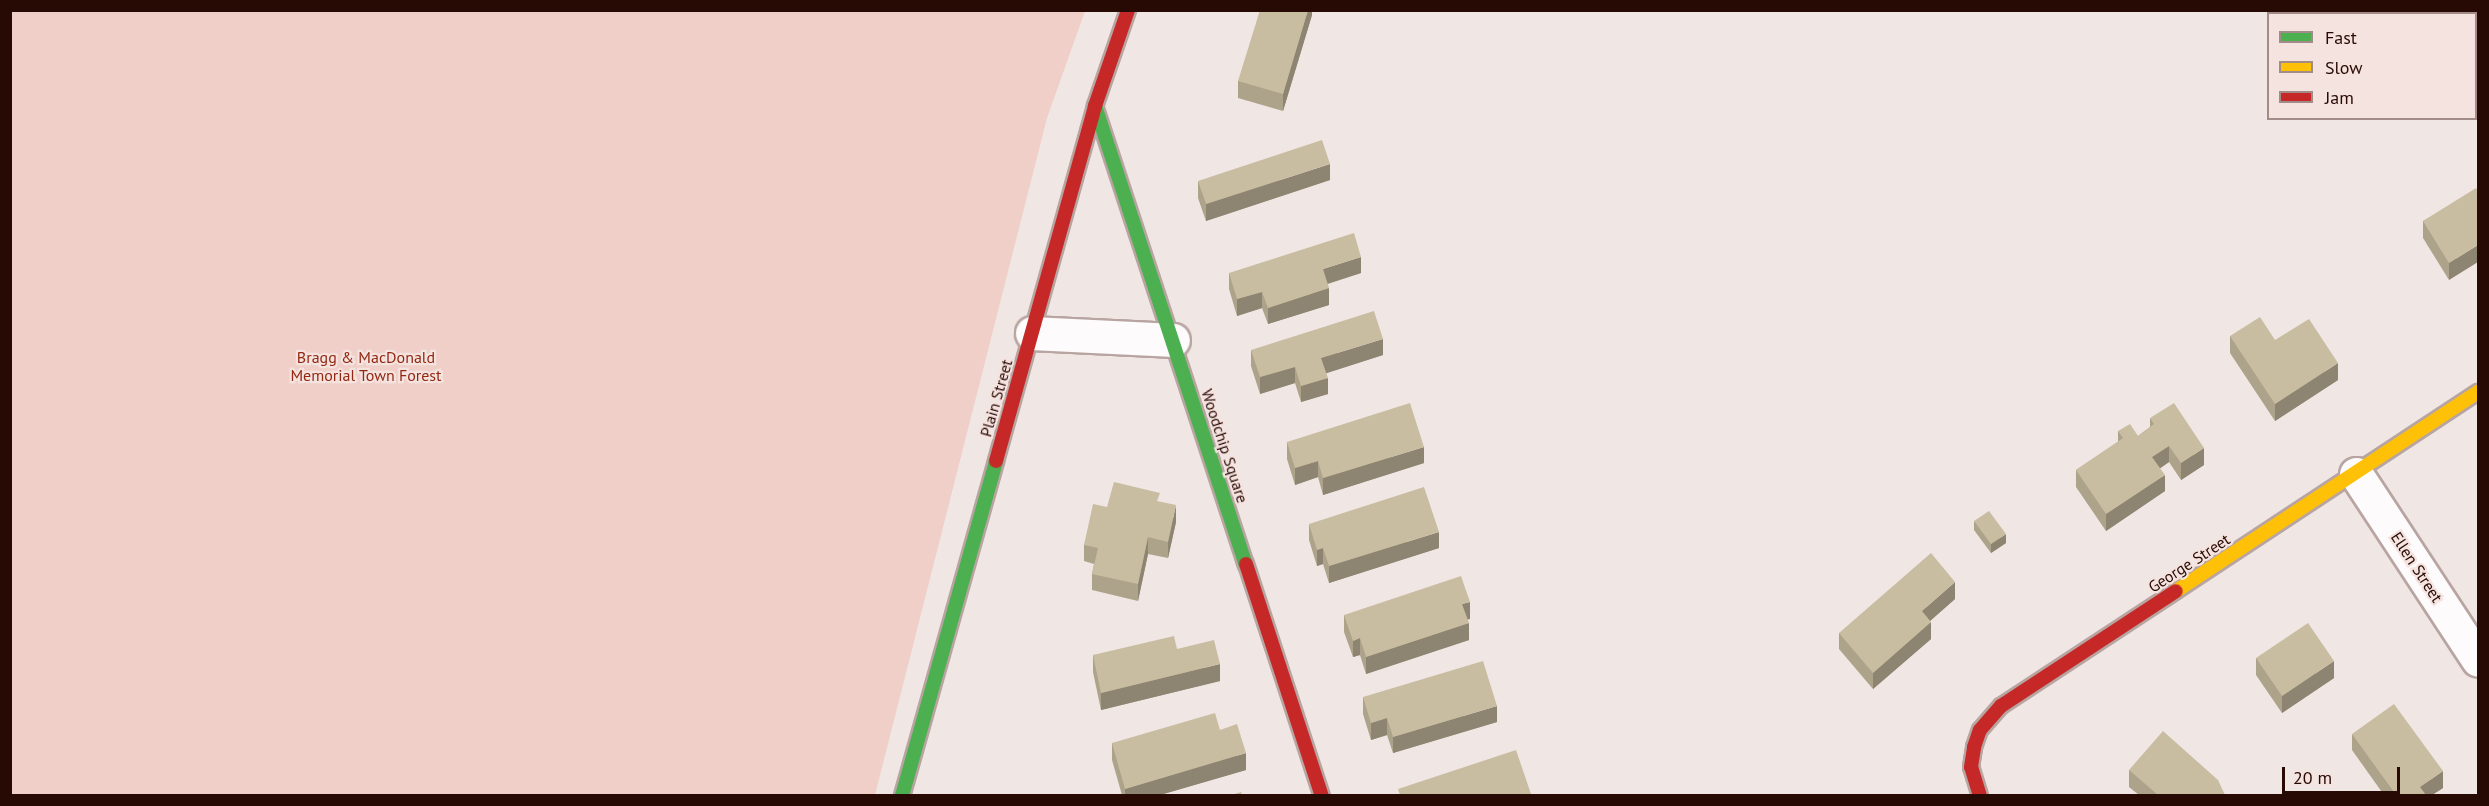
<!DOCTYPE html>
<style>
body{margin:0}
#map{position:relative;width:2489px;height:806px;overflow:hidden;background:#f0e6e4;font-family:"PT Sans",sans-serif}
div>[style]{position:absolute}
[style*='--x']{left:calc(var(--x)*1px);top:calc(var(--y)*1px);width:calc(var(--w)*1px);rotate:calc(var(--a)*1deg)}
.green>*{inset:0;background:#efcfc8}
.roads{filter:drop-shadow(2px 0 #b8a5a1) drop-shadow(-2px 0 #b8a5a1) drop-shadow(0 2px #b8a5a1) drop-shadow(0 -2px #b8a5a1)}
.street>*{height:33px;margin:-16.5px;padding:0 16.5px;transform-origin:16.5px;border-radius:16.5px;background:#fdfbfb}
.fast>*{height:14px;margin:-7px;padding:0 7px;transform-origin:7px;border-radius:7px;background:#4caf50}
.slow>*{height:14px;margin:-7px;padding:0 7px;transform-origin:7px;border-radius:7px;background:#ffc107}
.jam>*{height:14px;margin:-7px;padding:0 7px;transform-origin:7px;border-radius:7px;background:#c62828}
.wall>*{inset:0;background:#ada38a}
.shaded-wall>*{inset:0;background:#8d8471}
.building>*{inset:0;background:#c9bda1}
span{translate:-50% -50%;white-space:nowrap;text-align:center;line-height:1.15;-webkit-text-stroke:4.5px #f5e3df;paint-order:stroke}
.park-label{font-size:16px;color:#932812}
.street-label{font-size:16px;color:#280a05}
.frame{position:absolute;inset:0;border:12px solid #280a05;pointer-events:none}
.legend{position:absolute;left:2267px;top:12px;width:210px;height:108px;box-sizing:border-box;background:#f5e3df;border:2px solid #a38c88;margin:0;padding:8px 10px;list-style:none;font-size:18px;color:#280a05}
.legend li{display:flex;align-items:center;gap:12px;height:30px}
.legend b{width:30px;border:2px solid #a38c88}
.scale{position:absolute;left:2282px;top:767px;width:118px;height:27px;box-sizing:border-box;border:3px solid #280a05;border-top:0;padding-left:8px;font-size:18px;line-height:21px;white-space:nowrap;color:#280a05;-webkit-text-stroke:4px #f5e3df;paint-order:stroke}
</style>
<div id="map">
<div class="green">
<i style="clip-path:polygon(10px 11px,1085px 11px,1047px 118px,875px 795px,11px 795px)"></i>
</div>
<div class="roads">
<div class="street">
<i style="--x:1032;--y:333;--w:141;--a:2.8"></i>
<i style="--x:2356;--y:474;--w:222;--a:56.7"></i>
</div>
<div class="fast">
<i style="--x:1095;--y:106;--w:482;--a:71.8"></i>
<i style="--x:902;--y:796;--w:348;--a:-74.3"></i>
</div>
<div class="slow">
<i style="--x:2176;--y:591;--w:362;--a:-33.4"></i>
</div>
<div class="jam">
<i style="--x:996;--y:461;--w:369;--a:-74.4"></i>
<i style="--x:1095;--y:106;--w:102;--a:-71"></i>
<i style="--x:1246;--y:564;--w:244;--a:71.9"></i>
<i style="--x:1980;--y:796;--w:30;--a:-107"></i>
<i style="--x:1971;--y:767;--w:20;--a:-81"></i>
<i style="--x:1974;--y:747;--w:18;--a:-71"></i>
<i style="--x:1980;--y:730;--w:32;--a:-49"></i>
<i style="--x:2001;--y:706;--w:209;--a:-33.3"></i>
</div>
</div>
<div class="wall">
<i style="clip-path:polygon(1312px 10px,1312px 15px,1283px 111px,1238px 98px,1238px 81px)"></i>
<i style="clip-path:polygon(1330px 180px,1206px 221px,1198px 198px,1198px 181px)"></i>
<i style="clip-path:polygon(2478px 192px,2449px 280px,2423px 238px,2423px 221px)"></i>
<i style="clip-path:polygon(1229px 273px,1361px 273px,1328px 284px,1329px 305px,1268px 324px,1262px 308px,1237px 316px,1229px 289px)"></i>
<i style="clip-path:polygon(2230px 336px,2275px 340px,2338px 380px,2275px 421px,2230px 353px)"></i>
<i style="clip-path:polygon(1251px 350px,1383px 355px,1326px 373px,1328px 394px,1301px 402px,1295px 383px,1260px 394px,1251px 366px)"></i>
<i style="clip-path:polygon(2150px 418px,2204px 465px,2181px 480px,2169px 462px,2160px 468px,2165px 491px,2106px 531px,2076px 487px,2076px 470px,2118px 442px,2118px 431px,2138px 436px,2150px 427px)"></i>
<i style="clip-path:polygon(1287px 442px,1424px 463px,1323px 495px,1318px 477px,1295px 485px,1287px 459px)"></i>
<i style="clip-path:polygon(1160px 502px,1176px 522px,1168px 558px,1148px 554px,1138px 601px,1092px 590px,1092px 574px,1094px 564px,1084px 561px,1084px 545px,1107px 507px)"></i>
<i style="clip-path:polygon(1974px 521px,2006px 543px,1991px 553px,1974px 530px)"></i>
<i style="clip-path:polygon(1309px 524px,1439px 548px,1329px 583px,1323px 564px,1317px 566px,1309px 540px)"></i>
<i style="clip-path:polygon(1955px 599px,1930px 621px,1931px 639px,1873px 689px,1839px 649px,1839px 633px)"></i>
<i style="clip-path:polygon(1344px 615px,1470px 619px,1467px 619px,1469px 640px,1366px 674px,1360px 655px,1353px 657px,1344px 632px)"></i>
<i style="clip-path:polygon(1177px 649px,1220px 681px,1101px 710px,1093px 672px,1093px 655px)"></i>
<i style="clip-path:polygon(2256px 658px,2334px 678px,2282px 713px,2256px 675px)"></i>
<i style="clip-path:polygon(1363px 697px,1497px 722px,1393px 753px,1387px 735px,1371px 740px,1363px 714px)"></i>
<i style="clip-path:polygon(1220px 730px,1246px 770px,1160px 795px,1122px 795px,1112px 760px,1112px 743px)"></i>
<i style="clip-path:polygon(2352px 734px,2443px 788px,2432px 795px,2384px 795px,2352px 750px)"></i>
<i style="clip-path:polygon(2129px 770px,2225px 795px,2139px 795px,2129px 787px)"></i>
</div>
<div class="shaded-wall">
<i style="clip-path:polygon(1308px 10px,1312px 10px,1312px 15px,1283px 111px,1283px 94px)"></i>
<i style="clip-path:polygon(1330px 164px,1330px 180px,1206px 221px,1206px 204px)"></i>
<i style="clip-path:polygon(2478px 245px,2478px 262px,2449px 280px,2449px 263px)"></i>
<i style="clip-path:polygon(1361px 257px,1361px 273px,1323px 285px,1323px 269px)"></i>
<i style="clip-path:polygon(1329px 288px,1329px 305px,1268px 324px,1268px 308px)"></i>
<i style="clip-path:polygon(1262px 292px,1262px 308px,1237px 316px,1237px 299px)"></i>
<i style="clip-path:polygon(1383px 339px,1383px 355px,1321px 375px,1321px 358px)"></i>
<i style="clip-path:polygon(2338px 363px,2338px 380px,2275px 421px,2275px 404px)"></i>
<i style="clip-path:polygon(1295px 367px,1295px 383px,1260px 394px,1260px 377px)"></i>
<i style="clip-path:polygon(1328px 378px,1328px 394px,1301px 402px,1301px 386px)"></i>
<i style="clip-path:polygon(2169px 446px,2169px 462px,2152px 474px,2152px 457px)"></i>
<i style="clip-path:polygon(1424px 447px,1424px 463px,1323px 495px,1323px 478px)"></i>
<i style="clip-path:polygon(2204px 448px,2204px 465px,2181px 480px,2181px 463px)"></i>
<i style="clip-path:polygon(1318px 461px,1318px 477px,1295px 485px,1295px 468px)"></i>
<i style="clip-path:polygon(2165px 475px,2165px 491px,2106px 531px,2106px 514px)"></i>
<i style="clip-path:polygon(1176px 505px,1176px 522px,1168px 558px,1168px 542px)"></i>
<i style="clip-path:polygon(1439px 532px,1439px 548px,1329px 583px,1329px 566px)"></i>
<i style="clip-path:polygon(2006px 534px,2006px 543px,1991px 553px,1991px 544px)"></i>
<i style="clip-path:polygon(1148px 537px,1148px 554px,1138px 601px,1138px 584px)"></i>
<i style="clip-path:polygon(1323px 548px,1323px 564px,1317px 566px,1317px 550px)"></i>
<i style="clip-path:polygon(1955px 582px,1955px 599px,1922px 628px,1922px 611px)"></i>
<i style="clip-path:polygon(1470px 602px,1470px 619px,1462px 621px,1462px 604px)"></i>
<i style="clip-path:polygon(1931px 622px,1931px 639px,1873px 689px,1873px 673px)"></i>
<i style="clip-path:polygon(1469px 623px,1469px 640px,1366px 674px,1366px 657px)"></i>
<i style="clip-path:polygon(1360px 638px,1360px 655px,1353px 657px,1353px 641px)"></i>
<i style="clip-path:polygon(2334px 661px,2334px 678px,2282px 713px,2282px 696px)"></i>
<i style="clip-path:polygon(1220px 664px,1220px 681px,1101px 710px,1101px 693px)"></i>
<i style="clip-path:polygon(1497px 706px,1497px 722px,1393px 753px,1393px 737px)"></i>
<i style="clip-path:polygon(1387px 718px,1387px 735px,1371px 740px,1371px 723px)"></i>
<i style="clip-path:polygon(1246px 753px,1246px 770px,1160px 795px,1125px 795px,1125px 789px)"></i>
<i style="clip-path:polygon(2443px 771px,2443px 788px,2432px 795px,2420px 795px,2420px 787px)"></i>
</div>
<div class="building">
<i style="clip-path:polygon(1260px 10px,1308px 10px,1283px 94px,1238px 81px)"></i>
<i style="clip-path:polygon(1322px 140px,1330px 164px,1206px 204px,1198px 181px)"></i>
<i style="clip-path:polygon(2476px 188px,2478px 192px,2478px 245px,2449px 263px,2423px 221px)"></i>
<i style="clip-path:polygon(1354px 233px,1361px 257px,1323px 269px,1329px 288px,1268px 308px,1262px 292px,1237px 299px,1229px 273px)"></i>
<i style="clip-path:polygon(1374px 311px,1383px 339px,1321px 358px,1328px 378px,1301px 386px,1295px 367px,1260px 377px,1251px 350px)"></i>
<i style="clip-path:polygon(2260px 317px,2275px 340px,2309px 319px,2338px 363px,2275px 404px,2230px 336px)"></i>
<i style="clip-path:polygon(1410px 403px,1424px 447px,1323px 478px,1318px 461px,1295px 468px,1287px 442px)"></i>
<i style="clip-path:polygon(2174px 403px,2204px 448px,2181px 463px,2169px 446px,2152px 457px,2165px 475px,2106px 514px,2076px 470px,2123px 438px,2118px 431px,2130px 424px,2138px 436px,2154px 424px,2150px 418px)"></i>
<i style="clip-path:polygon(1114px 482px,1160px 493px,1157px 501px,1176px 505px,1168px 542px,1148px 537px,1138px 584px,1092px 574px,1098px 548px,1084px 545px,1093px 504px,1107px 507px)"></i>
<i style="clip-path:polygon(1424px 487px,1439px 532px,1329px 566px,1323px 548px,1317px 550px,1309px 524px)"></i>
<i style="clip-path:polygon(1989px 511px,2006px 534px,1991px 544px,1974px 521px)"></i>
<i style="clip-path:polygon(1931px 553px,1955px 582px,1922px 611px,1931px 622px,1873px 673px,1839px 633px)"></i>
<i style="clip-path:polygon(1461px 576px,1470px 602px,1462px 604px,1469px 623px,1366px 657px,1360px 638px,1353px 641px,1344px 615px)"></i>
<i style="clip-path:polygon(2308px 623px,2334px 661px,2282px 696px,2256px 658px)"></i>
<i style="clip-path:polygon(1174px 636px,1177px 649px,1214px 640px,1220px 664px,1101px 693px,1093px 655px)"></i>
<i style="clip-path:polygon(1483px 661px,1497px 706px,1393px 737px,1387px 718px,1371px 723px,1363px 697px)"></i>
<i style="clip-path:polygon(2394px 704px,2443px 771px,2420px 787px,2426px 795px,2396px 795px,2352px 734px)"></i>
<i style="clip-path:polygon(1215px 713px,1220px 730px,1237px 724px,1246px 753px,1125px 789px,1112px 743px)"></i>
<i style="clip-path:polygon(2163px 731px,2218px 780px,2225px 795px,2158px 795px,2129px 770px)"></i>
<i style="clip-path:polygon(1516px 750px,1531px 794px,1527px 795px,1400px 795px,1398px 789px)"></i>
<i style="clip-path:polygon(1241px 792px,1242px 795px,1231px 795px)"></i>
</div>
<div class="park-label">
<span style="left:366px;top:366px">Bragg &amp; MacDonald<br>Memorial Town Forest</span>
</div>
<div class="street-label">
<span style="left:996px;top:398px;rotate:-74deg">Plain Street</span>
<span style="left:1225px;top:446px;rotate:72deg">Woodchip Square</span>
<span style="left:2189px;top:563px;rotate:-33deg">George Street</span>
<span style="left:2417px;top:567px;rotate:57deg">Ellen Street</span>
</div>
<div class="frame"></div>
<ul class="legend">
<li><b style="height:8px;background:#4caf50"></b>Fast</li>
<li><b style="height:8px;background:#ffc107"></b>Slow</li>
<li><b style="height:8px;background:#c62828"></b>Jam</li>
</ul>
<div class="scale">20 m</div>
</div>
